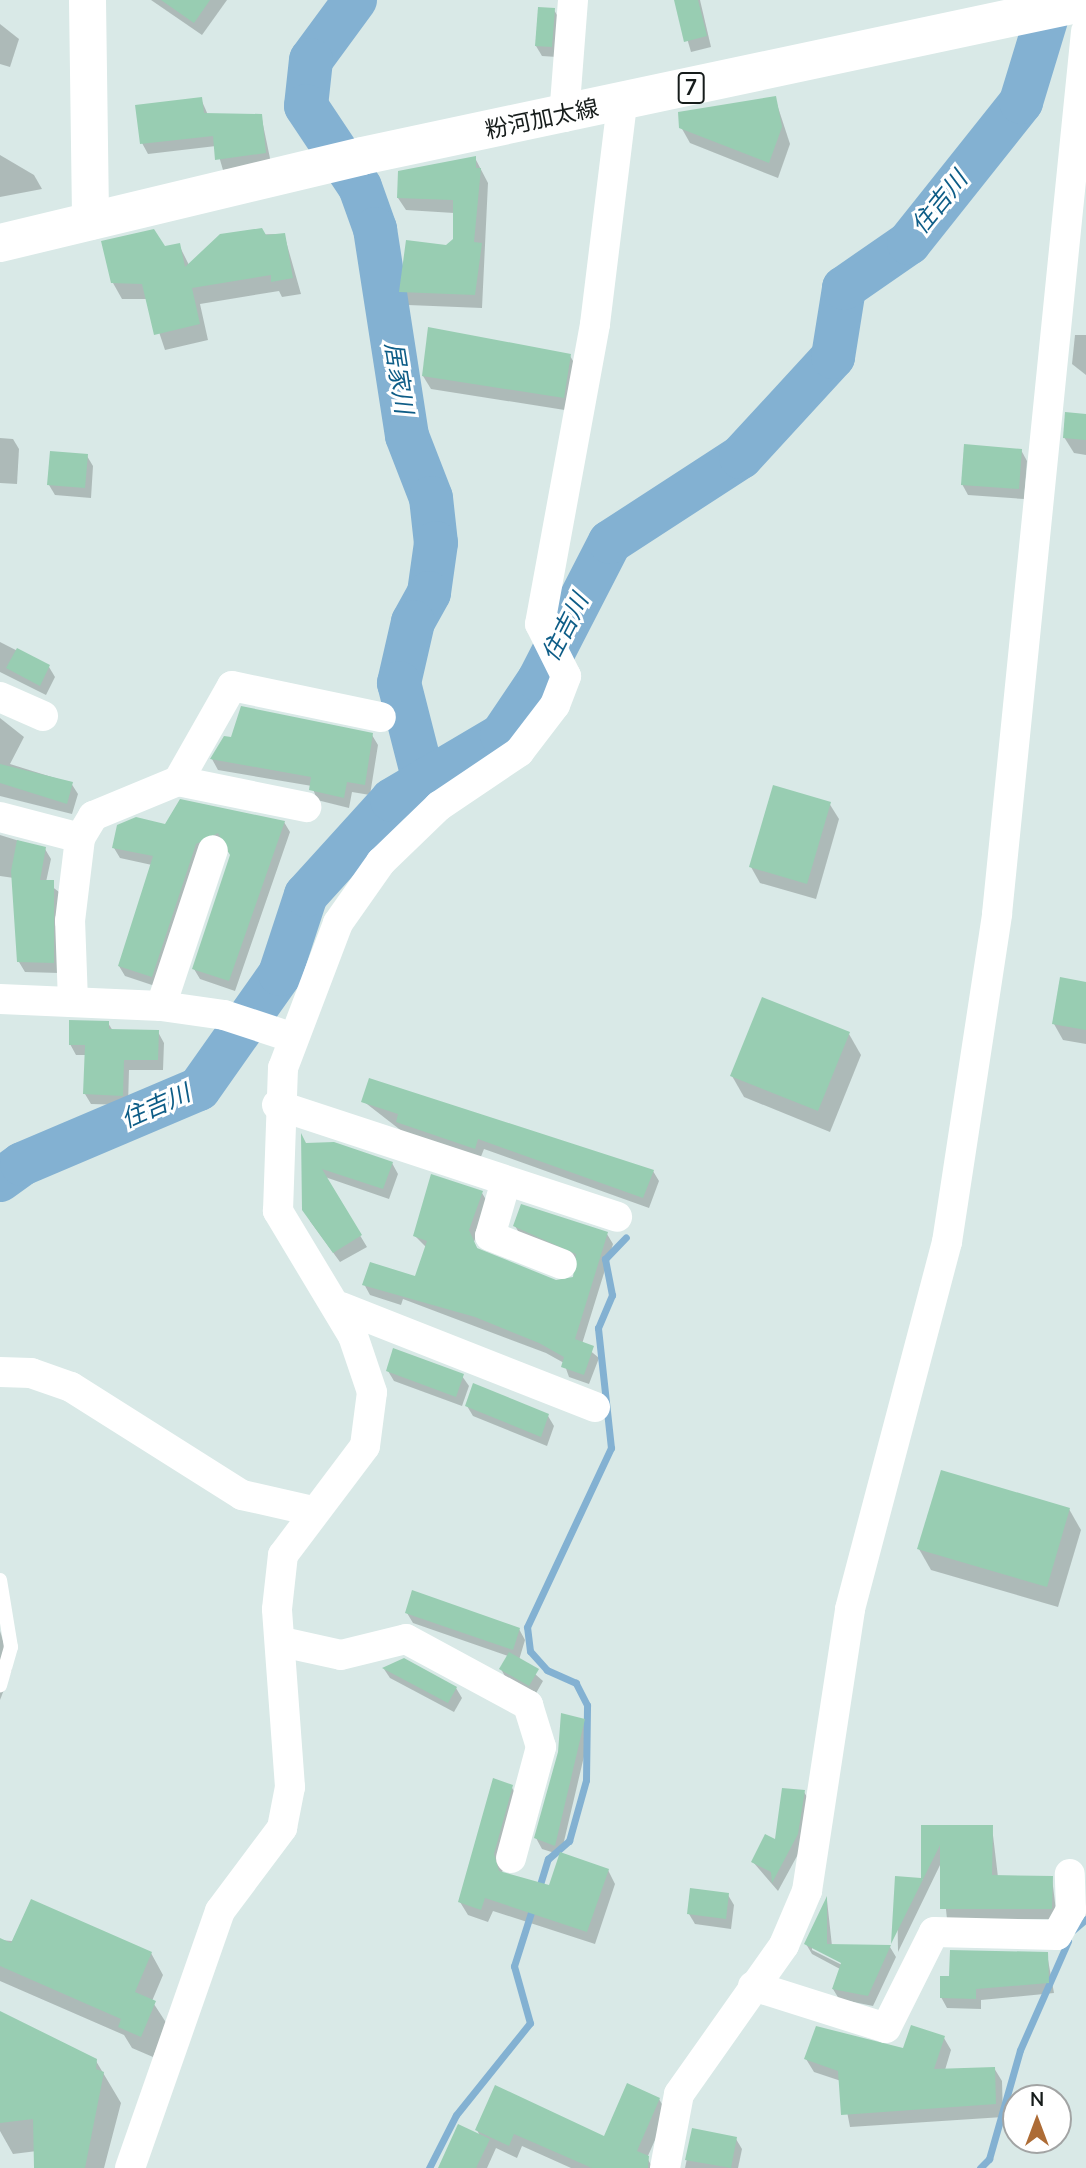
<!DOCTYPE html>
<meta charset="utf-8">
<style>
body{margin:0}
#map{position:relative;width:1086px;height:2168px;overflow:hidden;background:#d9e9e7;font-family:"Nunito Sans","Noto Sans JP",sans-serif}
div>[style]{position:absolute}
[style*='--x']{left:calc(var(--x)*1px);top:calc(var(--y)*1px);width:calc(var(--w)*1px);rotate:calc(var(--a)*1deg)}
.shadow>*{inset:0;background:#0003}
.stream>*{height:7px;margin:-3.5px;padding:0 3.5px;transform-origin:3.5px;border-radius:3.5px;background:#83b1d2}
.river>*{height:44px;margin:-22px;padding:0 22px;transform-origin:22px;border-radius:22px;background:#83b1d2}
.building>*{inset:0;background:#98cdb2}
.service>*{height:14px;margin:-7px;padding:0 7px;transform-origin:7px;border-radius:7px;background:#fff}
.minor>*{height:30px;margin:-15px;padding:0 15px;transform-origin:15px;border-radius:15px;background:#fff}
.tertiary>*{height:37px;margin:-18.5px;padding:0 18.5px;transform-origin:18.5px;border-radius:18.5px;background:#fff}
.primary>*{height:38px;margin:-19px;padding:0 19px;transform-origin:19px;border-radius:19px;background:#fff}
span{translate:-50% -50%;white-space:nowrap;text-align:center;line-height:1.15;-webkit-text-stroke:6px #fff;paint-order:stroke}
.shield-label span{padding:2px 5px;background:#fff;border:2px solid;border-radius:5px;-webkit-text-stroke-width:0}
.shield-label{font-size:21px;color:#161c1b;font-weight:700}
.street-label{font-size:23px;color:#161c1b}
.water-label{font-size:24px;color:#0e5d87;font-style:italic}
.north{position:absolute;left:1002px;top:2084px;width:70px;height:70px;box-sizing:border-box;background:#fff;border:2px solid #a2a4a4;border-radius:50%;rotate:0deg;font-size:19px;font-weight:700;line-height:28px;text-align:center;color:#161c1b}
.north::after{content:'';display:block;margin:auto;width:24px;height:32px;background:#ad6c36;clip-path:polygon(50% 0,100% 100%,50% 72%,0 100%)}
</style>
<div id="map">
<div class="shadow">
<i style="clip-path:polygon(151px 0,227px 0,202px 35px)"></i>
<i style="clip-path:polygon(676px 0,700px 0,711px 47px,691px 52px)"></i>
<i style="clip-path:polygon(554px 10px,560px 20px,557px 57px,542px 56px,536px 46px)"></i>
<i style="clip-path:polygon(0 24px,19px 39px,10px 67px,0 64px)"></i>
<i style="clip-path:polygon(775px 98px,790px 144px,778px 178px,690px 143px,681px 127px)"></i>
<i style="clip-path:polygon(201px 99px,208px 115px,261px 115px,271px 163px,223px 170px,216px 146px,148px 154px,142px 143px)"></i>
<i style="clip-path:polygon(0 155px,34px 175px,42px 189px,0 197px)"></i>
<i style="clip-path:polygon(475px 158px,488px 183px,482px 308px,408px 305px,401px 292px,454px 240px,454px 213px,406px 210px,398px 198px)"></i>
<i style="clip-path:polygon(284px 234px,301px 294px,282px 297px,279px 291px,200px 304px,208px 340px,165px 350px,148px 299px,122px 299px,113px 283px,164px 248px,179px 245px,189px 265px,220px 235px)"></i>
<i style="clip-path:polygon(429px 329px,570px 356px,578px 369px,571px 411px,431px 389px,423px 376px)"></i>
<i style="clip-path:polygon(1075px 335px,1086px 335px,1086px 375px,1072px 364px)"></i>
<i style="clip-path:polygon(1086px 416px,1086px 455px,1074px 453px,1064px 437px)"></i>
<i style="clip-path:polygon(0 438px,13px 439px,19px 449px,17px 484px,0 483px)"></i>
<i style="clip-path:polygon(1021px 450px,1027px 461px,1024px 499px,968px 495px,962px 484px)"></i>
<i style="clip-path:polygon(87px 456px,93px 466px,91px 498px,55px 495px,49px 485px)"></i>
<i style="clip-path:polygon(0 642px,49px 667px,55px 677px,46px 695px,0 672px)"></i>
<i style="clip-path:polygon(0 718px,24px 737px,10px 764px,71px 783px,78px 794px,72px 814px,0 796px)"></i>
<i style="clip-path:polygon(372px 735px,378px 745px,370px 795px,352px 792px,349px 808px,317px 800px,312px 786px,218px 770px,212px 759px,225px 738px)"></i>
<i style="clip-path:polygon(829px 803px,839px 819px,816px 899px,760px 883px,751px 867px)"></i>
<i style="clip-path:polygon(284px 822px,290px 832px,235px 991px,200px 979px,194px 969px,232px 855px,217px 843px,158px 987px,125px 976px,119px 966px,152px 865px,120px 858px,114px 848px,166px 826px)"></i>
<i style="clip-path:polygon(0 835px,45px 849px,51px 859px,46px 882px,59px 892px,59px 973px,25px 972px,19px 962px,14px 878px,0 876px)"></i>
<i style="clip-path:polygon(1086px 984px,1086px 1044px,1063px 1040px,1054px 1024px)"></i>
<i style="clip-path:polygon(108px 1023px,113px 1031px,158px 1032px,164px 1043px,163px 1070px,129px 1070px,128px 1105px,91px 1104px,85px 1094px,87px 1055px,76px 1055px,70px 1044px)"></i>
<i style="clip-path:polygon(849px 1034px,861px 1055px,830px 1132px,744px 1097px,732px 1076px)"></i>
<i style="clip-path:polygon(363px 1101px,653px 1171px,659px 1181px,649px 1208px,484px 1149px,480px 1159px,403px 1132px)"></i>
<i style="clip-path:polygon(305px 1144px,392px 1163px,398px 1174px,389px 1199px,325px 1177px,367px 1247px,340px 1262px,310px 1221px)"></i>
<i style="clip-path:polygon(482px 1193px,488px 1203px,474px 1242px,478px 1250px,555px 1282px,575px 1279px,577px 1261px,521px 1236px,515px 1226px,607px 1234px,613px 1244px,582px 1344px,599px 1358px,589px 1384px,569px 1377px,564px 1363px,546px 1353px,403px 1299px,401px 1305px,370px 1295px,364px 1284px,416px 1279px,427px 1248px,415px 1236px)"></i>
<i style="clip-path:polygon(388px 1371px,462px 1376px,469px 1386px,462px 1406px,394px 1381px)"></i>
<i style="clip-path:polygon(474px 1385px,548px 1416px,554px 1426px,547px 1446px,473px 1416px,467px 1406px)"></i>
<i style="clip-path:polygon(1069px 1509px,1081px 1530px,1058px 1607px,931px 1570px,919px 1549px)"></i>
<i style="clip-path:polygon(407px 1613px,519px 1629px,525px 1640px,519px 1660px,543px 1681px,535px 1695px,507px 1680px,501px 1669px,508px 1656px,413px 1623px)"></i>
<i style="clip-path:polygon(0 1631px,12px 1669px,0 1700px)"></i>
<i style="clip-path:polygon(384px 1669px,456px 1688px,462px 1698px,454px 1712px,390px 1678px)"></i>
<i style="clip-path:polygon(584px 1720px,590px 1731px,561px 1854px,608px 1870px,615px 1884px,595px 1944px,493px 1911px,488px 1922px,468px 1915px,460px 1902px,511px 1786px,519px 1800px,502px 1873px,550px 1887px,561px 1855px,542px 1849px,536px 1838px)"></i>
<i style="clip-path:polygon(804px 1792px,810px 1802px,803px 1845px,778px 1891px,753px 1862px,777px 1842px)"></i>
<i style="clip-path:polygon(923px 1827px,992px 1827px,998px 1877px,1052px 1878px,1057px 1919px,947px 1919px,941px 1863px,898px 1952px,897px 1878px,923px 1880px)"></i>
<i style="clip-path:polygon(728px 1895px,734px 1905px,731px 1929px,695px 1924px,689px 1914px)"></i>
<i style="clip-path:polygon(evenodd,827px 1900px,832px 1946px,890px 1947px,896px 1957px,873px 2006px,839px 1999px,833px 1989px,840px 1969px,812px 1954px,806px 1944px,827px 1900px,812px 1946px,849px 1965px,848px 1968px,812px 1950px,812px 1946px)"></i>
<i style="clip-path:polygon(0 1940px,151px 1953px,163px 1975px,152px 2001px,167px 2024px,153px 2057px,132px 2048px,124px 2035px,0 1981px)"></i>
<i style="clip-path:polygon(1047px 1954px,1054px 1993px,981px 2000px,981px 2009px,947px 2008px,941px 1997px)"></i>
<i style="clip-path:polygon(0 2013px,96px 2061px,121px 2103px,104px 2168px,38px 2168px,37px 2151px,13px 2154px,0 2131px)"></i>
<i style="clip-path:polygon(944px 2038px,951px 2050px,945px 2070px,994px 2068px,1002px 2081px,1003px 2117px,850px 2127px,841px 2081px,814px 2072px,806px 2059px,904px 2050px)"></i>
<i style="clip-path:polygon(659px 2099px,667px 2113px,647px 2158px,653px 2168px,571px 2168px,522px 2146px,517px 2158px,496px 2148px,487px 2168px,440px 2168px,480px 2136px,477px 2130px,605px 2138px)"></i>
<i style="clip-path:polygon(693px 2130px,736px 2139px,742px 2149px,738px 2168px,685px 2168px)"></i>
</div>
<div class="stream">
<i style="--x:538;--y:1891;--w:34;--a:-73"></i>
<i style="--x:548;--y:1859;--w:28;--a:-41"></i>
<i style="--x:569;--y:1841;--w:63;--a:-74.4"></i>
<i style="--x:586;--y:1780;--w:75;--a:-89.2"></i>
<i style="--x:587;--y:1705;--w:25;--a:-117"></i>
<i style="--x:576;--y:1683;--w:32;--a:-156"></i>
<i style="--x:547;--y:1670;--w:25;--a:-132"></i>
<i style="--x:530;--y:1651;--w:24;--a:-97"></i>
<i style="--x:527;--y:1627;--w:198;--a:-64.9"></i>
<i style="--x:611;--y:1448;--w:121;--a:-96.2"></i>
<i style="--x:598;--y:1328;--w:36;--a:-67"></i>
<i style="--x:612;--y:1295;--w:37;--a:-101"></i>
<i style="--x:605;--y:1259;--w:30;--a:-46"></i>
<i style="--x:1073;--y:1930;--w:17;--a:-40"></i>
<i style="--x:429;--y:2168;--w:59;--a:-63"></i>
<i style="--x:456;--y:2115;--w:118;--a:-51.2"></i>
<i style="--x:530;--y:2023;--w:59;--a:-105.7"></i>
<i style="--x:514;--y:1966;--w:63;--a:-72.4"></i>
<i style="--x:980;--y:2168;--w:13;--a:-45"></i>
<i style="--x:989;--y:2159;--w:113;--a:-74.1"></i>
<i style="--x:1020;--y:2050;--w:119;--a:-66.2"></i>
</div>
<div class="river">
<i style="--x:355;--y:0;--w:74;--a:126.3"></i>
<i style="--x:311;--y:60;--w:46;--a:96.2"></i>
<i style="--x:306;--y:106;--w:97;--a:56.3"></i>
<i style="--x:360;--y:187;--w:45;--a:70.3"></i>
<i style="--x:375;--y:229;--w:209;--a:81.2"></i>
<i style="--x:407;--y:436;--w:66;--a:68.8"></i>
<i style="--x:431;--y:498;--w:45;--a:83.7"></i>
<i style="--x:436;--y:543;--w:50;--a:98"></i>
<i style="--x:429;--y:593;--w:33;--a:119"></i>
<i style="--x:413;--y:622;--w:63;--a:102.9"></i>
<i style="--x:399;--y:683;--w:97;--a:75.7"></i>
<i style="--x:0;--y:1180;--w:27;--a:-36"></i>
<i style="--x:22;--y:1164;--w:192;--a:-23"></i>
<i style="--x:199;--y:1089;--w:141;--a:-54.8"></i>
<i style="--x:280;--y:974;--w:83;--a:-71.8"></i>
<i style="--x:306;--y:895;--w:128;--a:-47.8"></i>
<i style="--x:392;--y:800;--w:128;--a:-30.6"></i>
<i style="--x:502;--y:735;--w:66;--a:-56.1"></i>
<i style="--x:539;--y:680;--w:155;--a:-62.8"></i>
<i style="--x:610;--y:542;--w:156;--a:-33"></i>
<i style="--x:741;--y:457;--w:136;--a:-47.4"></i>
<i style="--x:833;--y:357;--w:70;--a:-80.9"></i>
<i style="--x:844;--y:288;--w:79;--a:-34.7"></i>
<i style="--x:909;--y:243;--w:180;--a:-51.5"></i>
<i style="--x:1021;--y:102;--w:107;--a:-73.1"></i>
</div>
<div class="building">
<i style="clip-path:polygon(161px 0,210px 0,194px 23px)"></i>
<i style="clip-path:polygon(674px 0,698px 0,707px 36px,684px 42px)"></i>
<i style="clip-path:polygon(538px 7px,555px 8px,552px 47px,535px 46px)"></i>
<i style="clip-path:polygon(776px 96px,782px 127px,769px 163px,679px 128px,678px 112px)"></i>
<i style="clip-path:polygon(202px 97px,204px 113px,262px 114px,266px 153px,215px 160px,213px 136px,140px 144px,135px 105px)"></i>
<i style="clip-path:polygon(476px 156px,476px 168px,481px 168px,474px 242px,482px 243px,475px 295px,399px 292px,406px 240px,446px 245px,453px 239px,453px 200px,397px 198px,398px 171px)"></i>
<i style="clip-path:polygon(262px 228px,266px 235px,285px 233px,293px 278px,271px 282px,271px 275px,192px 288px,200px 324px,154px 335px,142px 284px,111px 283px,101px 241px,154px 229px,165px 246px,180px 243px,185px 267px,220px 234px)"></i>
<i style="clip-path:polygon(428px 327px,571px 354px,564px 398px,422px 376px)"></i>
<i style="clip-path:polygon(1065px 412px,1086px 414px,1086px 440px,1063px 438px)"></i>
<i style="clip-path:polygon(964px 444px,1022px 449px,1019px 489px,961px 485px)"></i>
<i style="clip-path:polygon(50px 451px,88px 454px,85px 488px,47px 485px)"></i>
<i style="clip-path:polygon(17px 648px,50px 665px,40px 686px,6px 668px)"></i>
<i style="clip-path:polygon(241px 706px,373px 733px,365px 785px,347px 782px,344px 798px,309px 790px,311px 777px,210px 759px,224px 736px,231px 737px)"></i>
<i style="clip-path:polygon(0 764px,73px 782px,67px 804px,0 783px)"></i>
<i style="clip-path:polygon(773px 785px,831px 802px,807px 884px,749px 867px)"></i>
<i style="clip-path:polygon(180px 799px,285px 821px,229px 981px,192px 969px,230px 855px,218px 833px,196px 844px,152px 977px,118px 966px,153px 856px,112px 848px,117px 825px,136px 817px,165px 824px)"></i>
<i style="clip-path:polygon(17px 840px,46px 847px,40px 880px,54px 880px,54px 963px,17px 962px,11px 871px)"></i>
<i style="clip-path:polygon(1060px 977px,1086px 982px,1086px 1030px,1052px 1024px)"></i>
<i style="clip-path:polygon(762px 997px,850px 1032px,818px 1111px,730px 1076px)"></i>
<i style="clip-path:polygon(69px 1020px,109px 1021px,109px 1029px,159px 1030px,158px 1060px,124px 1060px,123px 1096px,83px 1094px,85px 1045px,69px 1045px)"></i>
<i style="clip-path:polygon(369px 1078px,654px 1170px,643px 1198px,478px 1139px,475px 1149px,396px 1122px,398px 1114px,361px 1102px)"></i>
<i style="clip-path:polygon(301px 1133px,306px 1143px,334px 1142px,393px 1162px,383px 1189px,322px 1169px,362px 1235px,333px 1253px,302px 1210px)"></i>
<i style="clip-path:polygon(431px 1174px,483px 1191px,469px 1230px,477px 1248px,556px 1280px,573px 1277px,576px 1254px,513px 1226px,521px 1204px,608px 1232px,575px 1339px,594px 1346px,584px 1375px,561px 1367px,564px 1357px,539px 1343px,475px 1317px,362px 1285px,370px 1262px,415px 1276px,427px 1241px,413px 1236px)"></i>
<i style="clip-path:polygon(393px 1348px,464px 1374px,456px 1397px,386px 1371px)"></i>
<i style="clip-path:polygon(473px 1383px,549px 1414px,541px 1437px,465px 1406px)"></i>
<i style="clip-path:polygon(941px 1470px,1070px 1508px,1047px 1587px,917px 1549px)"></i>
<i style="clip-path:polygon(412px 1590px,520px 1628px,513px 1650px,405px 1613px)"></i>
<i style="clip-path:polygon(509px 1652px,539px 1669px,529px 1686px,499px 1669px)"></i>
<i style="clip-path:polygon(404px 1658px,457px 1687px,448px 1703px,382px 1668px)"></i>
<i style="clip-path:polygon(561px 1713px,585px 1719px,555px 1846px,534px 1838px,558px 1752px)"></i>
<i style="clip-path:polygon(493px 1778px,513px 1785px,494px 1854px,499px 1871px,549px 1885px,560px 1852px,609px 1869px,587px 1932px,485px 1898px,481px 1910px,458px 1902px)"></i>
<i style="clip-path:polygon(782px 1788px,805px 1790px,798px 1834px,772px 1883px,771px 1872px,751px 1862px,765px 1834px,775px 1839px)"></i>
<i style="clip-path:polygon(921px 1825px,993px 1825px,992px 1875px,1053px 1876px,1052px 1909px,940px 1909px,940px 1845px,891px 1944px,895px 1876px,921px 1878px)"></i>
<i style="clip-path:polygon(690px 1888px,729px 1893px,726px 1919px,687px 1914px)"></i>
<i style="clip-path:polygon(827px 1896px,827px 1944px,891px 1945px,868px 1996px,832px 1989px,841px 1963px,804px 1944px)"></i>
<i style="clip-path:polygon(31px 1899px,152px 1952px,135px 1992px,156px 2001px,141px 2037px,118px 2027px,121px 2019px,0 1966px,0 1938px,11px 1943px)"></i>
<i style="clip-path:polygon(950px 1950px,1048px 1952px,1049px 1983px,976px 1989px,976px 1999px,940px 1998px,940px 1976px,949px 1976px)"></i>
<i style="clip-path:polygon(0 2011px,97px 2059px,96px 2069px,104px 2072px,85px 2168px,34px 2168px,33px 2119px,0 2123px)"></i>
<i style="clip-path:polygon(911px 2025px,945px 2036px,934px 2069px,995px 2067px,996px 2104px,841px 2115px,838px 2071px,804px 2059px,816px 2026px,903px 2048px)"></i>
<i style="clip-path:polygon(627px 2083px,660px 2098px,637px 2151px,649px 2156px,648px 2168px,592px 2168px,514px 2134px,509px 2146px,475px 2130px,495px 2085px,604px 2136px)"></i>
<i style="clip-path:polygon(458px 2124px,490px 2139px,476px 2168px,438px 2168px)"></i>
<i style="clip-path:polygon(692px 2128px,737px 2137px,731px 2168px,685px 2160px)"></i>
</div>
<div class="service">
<i style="--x:0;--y:1580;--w:68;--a:80.7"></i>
<i style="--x:11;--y:1647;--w:40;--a:106"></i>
</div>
<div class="minor">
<i style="--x:564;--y:117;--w:117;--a:-85.6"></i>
<i style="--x:0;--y:697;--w:47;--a:23.8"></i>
<i style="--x:178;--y:781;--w:109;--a:-60.4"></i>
<i style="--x:232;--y:686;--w:152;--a:11.8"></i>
<i style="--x:0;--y:817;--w:83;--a:14.7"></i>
<i style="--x:0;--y:999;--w:161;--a:2.5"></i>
<i style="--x:161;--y:1006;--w:64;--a:8.1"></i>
<i style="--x:224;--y:1015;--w:71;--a:18.2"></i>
<i style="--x:73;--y:1001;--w:80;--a:-92.1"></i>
<i style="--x:70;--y:921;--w:84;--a:-83.1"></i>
<i style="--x:80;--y:838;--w:26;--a:-59"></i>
<i style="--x:93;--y:816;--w:92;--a:-22.4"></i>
<i style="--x:178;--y:781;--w:131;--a:11.5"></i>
<i style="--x:161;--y:1006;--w:164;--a:-71.6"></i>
<i style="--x:277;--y:1105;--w:358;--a:18.2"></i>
<i style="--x:506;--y:1181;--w:57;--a:106.2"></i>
<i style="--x:490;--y:1236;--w:77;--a:21.3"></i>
<i style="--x:341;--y:1307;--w:273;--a:21.5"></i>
<i style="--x:0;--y:1372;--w:31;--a:2"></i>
<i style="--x:31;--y:1373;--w:42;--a:19.3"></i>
<i style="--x:71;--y:1387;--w:202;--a:32.3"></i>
<i style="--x:242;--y:1495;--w:73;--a:12.7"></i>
<i style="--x:282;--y:1642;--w:60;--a:12.4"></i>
<i style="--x:341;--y:1655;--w:67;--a:-13.8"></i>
<i style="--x:406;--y:1639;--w:139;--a:28.4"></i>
<i style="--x:528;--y:1705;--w:44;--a:72.8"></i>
<i style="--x:541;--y:1747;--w:115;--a:105.1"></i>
<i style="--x:753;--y:1986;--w:139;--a:17.5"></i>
<i style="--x:886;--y:2028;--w:107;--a:-63.4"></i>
<i style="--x:934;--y:1932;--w:123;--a:1.4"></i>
<i style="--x:1057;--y:1935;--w:29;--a:-61"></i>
<i style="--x:1071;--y:1910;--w:36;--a:-92"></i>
<i style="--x:130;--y:2168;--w:272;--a:-70.7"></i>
<i style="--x:220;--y:1911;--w:104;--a:-53.2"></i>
<i style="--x:282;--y:1828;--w:42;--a:-79"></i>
<i style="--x:290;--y:1787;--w:178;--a:-94.2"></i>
<i style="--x:277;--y:1609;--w:54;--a:-83.7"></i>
<i style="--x:283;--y:1555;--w:136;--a:-53"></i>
<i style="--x:365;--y:1446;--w:54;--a:-82.6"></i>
<i style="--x:372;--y:1392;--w:59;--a:-108.7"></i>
<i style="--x:353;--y:1336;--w:146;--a:-121"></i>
<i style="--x:278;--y:1211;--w:143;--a:-88"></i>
<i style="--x:283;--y:1068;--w:155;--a:-69.2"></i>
<i style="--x:338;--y:923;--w:75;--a:-54.8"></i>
<i style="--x:381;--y:862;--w:81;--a:-44"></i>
<i style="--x:439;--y:806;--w:97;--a:-34"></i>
<i style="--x:519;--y:752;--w:59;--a:-52.5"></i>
<i style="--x:555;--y:705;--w:31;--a:-69"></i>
<i style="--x:566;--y:676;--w:58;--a:-116.6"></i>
<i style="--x:540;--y:624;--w:305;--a:-79.6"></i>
<i style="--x:595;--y:324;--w:222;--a:-83"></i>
<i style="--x:665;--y:2168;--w:75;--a:-79.3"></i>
<i style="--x:679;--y:2094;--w:182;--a:-54.8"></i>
<i style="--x:784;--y:1945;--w:59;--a:-66.9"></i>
<i style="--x:807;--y:1891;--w:285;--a:-81.3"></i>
<i style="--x:850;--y:1609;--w:380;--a:-75.2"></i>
<i style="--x:947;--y:1242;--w:332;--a:-81.3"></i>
<i style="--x:997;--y:914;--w:887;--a:-84.24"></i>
</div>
<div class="tertiary">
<i style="--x:87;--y:0;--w:221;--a:89.2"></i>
</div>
<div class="primary">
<i style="--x:0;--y:243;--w:372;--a:-13.5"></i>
<i style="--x:362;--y:156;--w:740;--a:-12.01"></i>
</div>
<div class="shield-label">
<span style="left:691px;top:88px">7</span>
</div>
<div class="street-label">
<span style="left:542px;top:120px;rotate:-12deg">粉河加太線</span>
</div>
<div class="water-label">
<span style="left:940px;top:203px;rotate:-51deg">住吉川</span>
<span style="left:398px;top:378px;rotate:81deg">居家川</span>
<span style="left:566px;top:628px;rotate:-63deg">住吉川</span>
<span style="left:156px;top:1107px;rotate:-24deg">住吉川</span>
</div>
<div class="north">N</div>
</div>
